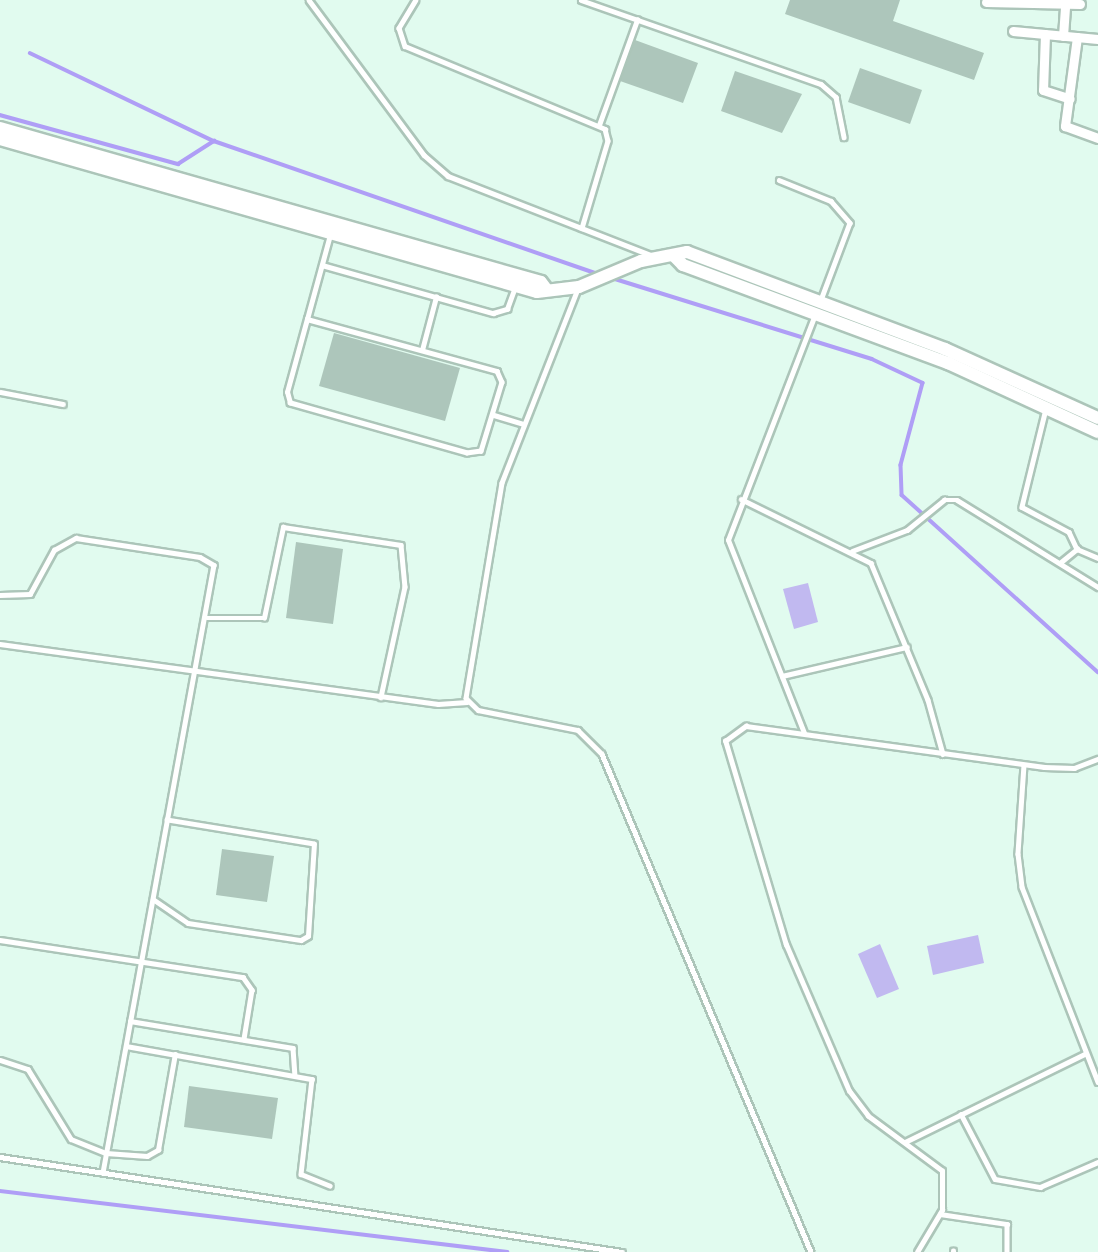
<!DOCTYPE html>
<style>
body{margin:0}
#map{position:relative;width:1098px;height:1252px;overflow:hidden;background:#e1fbef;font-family:"PT Serif",serif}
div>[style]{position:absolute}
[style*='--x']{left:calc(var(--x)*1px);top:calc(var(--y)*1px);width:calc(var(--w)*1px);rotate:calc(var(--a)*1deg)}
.green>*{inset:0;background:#c1b9f0}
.stream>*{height:3.5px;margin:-1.75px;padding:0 1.75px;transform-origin:1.75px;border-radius:1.75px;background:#af9ef6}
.building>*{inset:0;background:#adc6bb}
.roads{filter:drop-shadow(2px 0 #acc5b9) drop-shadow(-2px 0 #acc5b9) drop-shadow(0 2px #acc5b9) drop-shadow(0 -2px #acc5b9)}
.service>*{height:4.5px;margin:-2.25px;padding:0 2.25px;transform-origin:2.25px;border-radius:2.25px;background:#fff}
.minor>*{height:9px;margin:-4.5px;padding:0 4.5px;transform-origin:4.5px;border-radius:4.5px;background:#fff}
.tertiary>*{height:12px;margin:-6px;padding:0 6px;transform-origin:6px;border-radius:6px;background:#fff}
span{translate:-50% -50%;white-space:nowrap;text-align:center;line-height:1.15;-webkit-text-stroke:7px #fff;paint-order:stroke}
</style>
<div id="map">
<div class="green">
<i style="clip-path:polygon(808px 583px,818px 622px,794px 629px,783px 589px)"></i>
<i style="clip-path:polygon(978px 935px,984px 963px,933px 975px,927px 946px)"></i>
<i style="clip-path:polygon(880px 944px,899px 989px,877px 998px,858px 954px)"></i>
</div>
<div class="stream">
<i style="--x:30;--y:53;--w:204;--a:25.6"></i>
<i style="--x:214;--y:141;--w:406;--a:19.1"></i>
<i style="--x:0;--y:115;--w:185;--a:15.4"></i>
<i style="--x:178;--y:164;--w:43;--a:-32.6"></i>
<i style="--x:612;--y:278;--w:272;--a:17.3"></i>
<i style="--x:872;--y:359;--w:56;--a:25.2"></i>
<i style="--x:923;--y:383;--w:85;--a:105"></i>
<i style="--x:901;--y:465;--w:30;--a:88"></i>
<i style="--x:902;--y:495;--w:264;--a:42.1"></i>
<i style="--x:0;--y:1191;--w:511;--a:6.86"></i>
</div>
<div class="building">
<i style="clip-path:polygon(790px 0,900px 0,893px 21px,984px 53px,974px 80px,785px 14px)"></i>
<i style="clip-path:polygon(635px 40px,698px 63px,683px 103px,620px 81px)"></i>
<i style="clip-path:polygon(860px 68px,922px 90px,910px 124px,848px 102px)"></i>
<i style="clip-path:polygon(735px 71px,802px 94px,782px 133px,721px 111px)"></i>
<i style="clip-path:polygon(334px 333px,460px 368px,445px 421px,319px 386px)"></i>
<i style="clip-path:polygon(296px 542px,343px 549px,333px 624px,286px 618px)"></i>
<i style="clip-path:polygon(222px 849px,274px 856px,267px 902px,216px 895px)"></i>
<i style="clip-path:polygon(189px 1086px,278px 1098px,272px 1139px,184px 1127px)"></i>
</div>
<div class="roads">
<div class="service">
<i style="--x:309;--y:0;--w:193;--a:53.4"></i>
<i style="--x:424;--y:155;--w:32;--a:41"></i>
<i style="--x:448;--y:176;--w:218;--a:21.3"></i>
<i style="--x:416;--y:0;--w:33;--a:121"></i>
<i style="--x:399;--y:28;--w:19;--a:72"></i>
<i style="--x:405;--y:46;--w:217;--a:22.5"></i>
<i style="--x:605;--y:129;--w:12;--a:76"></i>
<i style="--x:608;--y:141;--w:91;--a:106.6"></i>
<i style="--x:581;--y:0;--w:254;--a:19.3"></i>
<i style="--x:821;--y:84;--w:20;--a:41"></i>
<i style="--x:836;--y:97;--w:41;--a:78.7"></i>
<i style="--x:599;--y:125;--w:112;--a:-70.1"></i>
<i style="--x:779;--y:180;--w:56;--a:22"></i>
<i style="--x:831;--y:201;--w:29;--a:49"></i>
<i style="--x:850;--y:223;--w:82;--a:110.6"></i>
<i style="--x:322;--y:265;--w:178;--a:15.7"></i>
<i style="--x:493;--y:313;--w:15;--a:-16"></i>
<i style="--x:507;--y:309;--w:23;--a:-70"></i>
<i style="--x:578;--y:289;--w:208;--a:111.4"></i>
<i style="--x:502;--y:483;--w:218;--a:99.5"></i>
<i style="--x:466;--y:698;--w:17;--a:45"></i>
<i style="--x:478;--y:710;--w:102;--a:11.3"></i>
<i style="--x:578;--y:730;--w:34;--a:45"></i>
<i style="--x:602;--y:754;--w:540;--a:67.23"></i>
<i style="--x:307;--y:319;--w:197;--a:15.3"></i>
<i style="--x:497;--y:371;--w:12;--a:66"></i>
<i style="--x:502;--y:382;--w:72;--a:106.9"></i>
<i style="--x:481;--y:451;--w:14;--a:172"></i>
<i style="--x:467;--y:453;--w:184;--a:-164.2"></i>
<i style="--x:290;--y:403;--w:11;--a:-105"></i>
<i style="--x:287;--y:392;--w:76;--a:-74.7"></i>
<i style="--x:307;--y:319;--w:87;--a:-74.7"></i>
<i style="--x:422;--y:350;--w:55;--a:-75.2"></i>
<i style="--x:0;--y:392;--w:64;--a:10.8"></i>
<i style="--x:1046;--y:409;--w:101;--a:103.8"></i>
<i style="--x:1022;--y:507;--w:53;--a:28"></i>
<i style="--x:1069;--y:532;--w:19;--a:65"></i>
<i style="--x:1077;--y:549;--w:23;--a:23"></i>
<i style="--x:494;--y:415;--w:31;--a:17"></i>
<i style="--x:741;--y:499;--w:145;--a:26.2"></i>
<i style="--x:871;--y:563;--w:148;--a:67.4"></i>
<i style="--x:928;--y:700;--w:56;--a:74.5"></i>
<i style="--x:852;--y:551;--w:59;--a:-20.9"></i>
<i style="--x:907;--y:530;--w:48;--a:-39"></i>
<i style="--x:944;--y:500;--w:13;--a:0"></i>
<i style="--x:957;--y:500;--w:166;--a:31.7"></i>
<i style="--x:1061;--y:562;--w:21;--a:-39"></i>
<i style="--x:0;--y:595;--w:30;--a:-2"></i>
<i style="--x:30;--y:594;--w:50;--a:-61.4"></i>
<i style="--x:54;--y:550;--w:25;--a:-29"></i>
<i style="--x:76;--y:538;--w:125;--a:8.7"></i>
<i style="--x:200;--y:557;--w:16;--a:30"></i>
<i style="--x:214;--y:565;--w:618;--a:100.35"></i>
<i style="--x:207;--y:618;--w:57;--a:0"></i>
<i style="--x:264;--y:618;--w:93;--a:-78.2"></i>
<i style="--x:283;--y:527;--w:119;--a:8.7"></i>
<i style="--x:401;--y:545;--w:42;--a:84.6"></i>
<i style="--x:405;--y:587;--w:113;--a:102.3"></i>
<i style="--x:0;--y:644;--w:442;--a:7.8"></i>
<i style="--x:438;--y:704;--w:29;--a:-4"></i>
<i style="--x:782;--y:676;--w:128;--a:-13.1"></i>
<i style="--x:804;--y:733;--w:207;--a:-111.5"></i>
<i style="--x:728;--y:540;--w:242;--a:-68.9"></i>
<i style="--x:1024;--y:765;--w:89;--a:93.9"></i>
<i style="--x:1018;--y:854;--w:33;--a:83"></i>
<i style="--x:1022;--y:887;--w:209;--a:68.7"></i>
<i style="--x:153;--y:899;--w:42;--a:34.4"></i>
<i style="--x:188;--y:923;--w:114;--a:8.6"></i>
<i style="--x:301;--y:940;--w:8;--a:-30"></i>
<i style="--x:308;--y:936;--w:92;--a:-86.3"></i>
<i style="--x:314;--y:844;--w:149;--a:-170.7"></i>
<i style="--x:0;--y:940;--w:246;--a:8.7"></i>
<i style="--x:243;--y:977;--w:16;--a:55"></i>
<i style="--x:252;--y:990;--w:50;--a:99.3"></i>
<i style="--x:130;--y:1021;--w:165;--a:9.4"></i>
<i style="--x:293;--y:1048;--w:26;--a:86"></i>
<i style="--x:126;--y:1046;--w:189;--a:10.1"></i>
<i style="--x:312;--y:1079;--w:96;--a:96.6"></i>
<i style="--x:301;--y:1174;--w:31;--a:22"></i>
<i style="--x:0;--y:1060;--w:29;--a:18"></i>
<i style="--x:28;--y:1069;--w:82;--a:58.4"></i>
<i style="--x:71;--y:1139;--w:38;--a:22"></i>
<i style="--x:106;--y:1153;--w:41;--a:4.2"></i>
<i style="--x:147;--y:1156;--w:13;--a:-29"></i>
<i style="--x:158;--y:1150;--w:97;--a:-80"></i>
<i style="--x:961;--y:1114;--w:73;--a:62.4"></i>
<i style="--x:995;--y:1179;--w:46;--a:10.1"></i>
<i style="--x:1040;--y:1187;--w:63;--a:-23.3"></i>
<i style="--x:905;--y:1142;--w:200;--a:-26.1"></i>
<i style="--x:0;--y:1157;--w:629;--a:8.68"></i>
<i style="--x:940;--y:1214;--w:68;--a:8.5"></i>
<i style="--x:1007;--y:1224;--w:28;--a:90"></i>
<i style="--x:917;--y:1252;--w:49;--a:-59.2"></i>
<i style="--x:942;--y:1210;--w:39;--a:-90"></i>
<i style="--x:942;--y:1171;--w:92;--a:-143.4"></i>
<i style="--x:868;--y:1116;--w:31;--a:-127"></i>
<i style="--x:849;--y:1091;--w:159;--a:-113.3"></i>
<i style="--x:786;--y:945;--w:213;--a:-106.6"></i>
<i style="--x:725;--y:741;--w:26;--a:-36"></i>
<i style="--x:746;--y:726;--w:301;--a:7.8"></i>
<i style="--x:1044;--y:767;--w:30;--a:2"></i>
<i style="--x:1074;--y:768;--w:26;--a:-21"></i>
<i style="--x:953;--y:1252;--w:1;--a:-90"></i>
</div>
<div class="minor">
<i style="--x:986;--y:2;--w:94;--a:1.2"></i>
<i style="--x:1013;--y:31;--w:85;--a:5.4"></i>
<i style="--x:1045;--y:34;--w:56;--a:92"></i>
<i style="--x:1043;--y:90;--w:28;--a:18"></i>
<i style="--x:1063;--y:36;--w:32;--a:-86"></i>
<i style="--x:1077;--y:37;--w:90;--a:97.7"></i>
<i style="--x:1065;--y:126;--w:35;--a:20"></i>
</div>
<div class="tertiary">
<i style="--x:0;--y:128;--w:562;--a:15.89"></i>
<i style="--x:541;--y:282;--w:10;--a:53"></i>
<i style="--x:0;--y:139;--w:558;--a:15.9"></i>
<i style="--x:537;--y:292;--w:42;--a:-6.8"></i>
<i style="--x:579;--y:287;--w:67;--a:-22.8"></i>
<i style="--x:641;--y:261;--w:47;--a:-11.1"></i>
<i style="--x:687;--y:252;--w:276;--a:20.6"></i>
<i style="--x:945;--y:349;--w:168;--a:24.3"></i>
<i style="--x:674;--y:256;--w:13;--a:45"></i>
<i style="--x:683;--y:265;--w:283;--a:20.3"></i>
<i style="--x:948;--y:363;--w:165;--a:24.7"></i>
</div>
</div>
</div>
